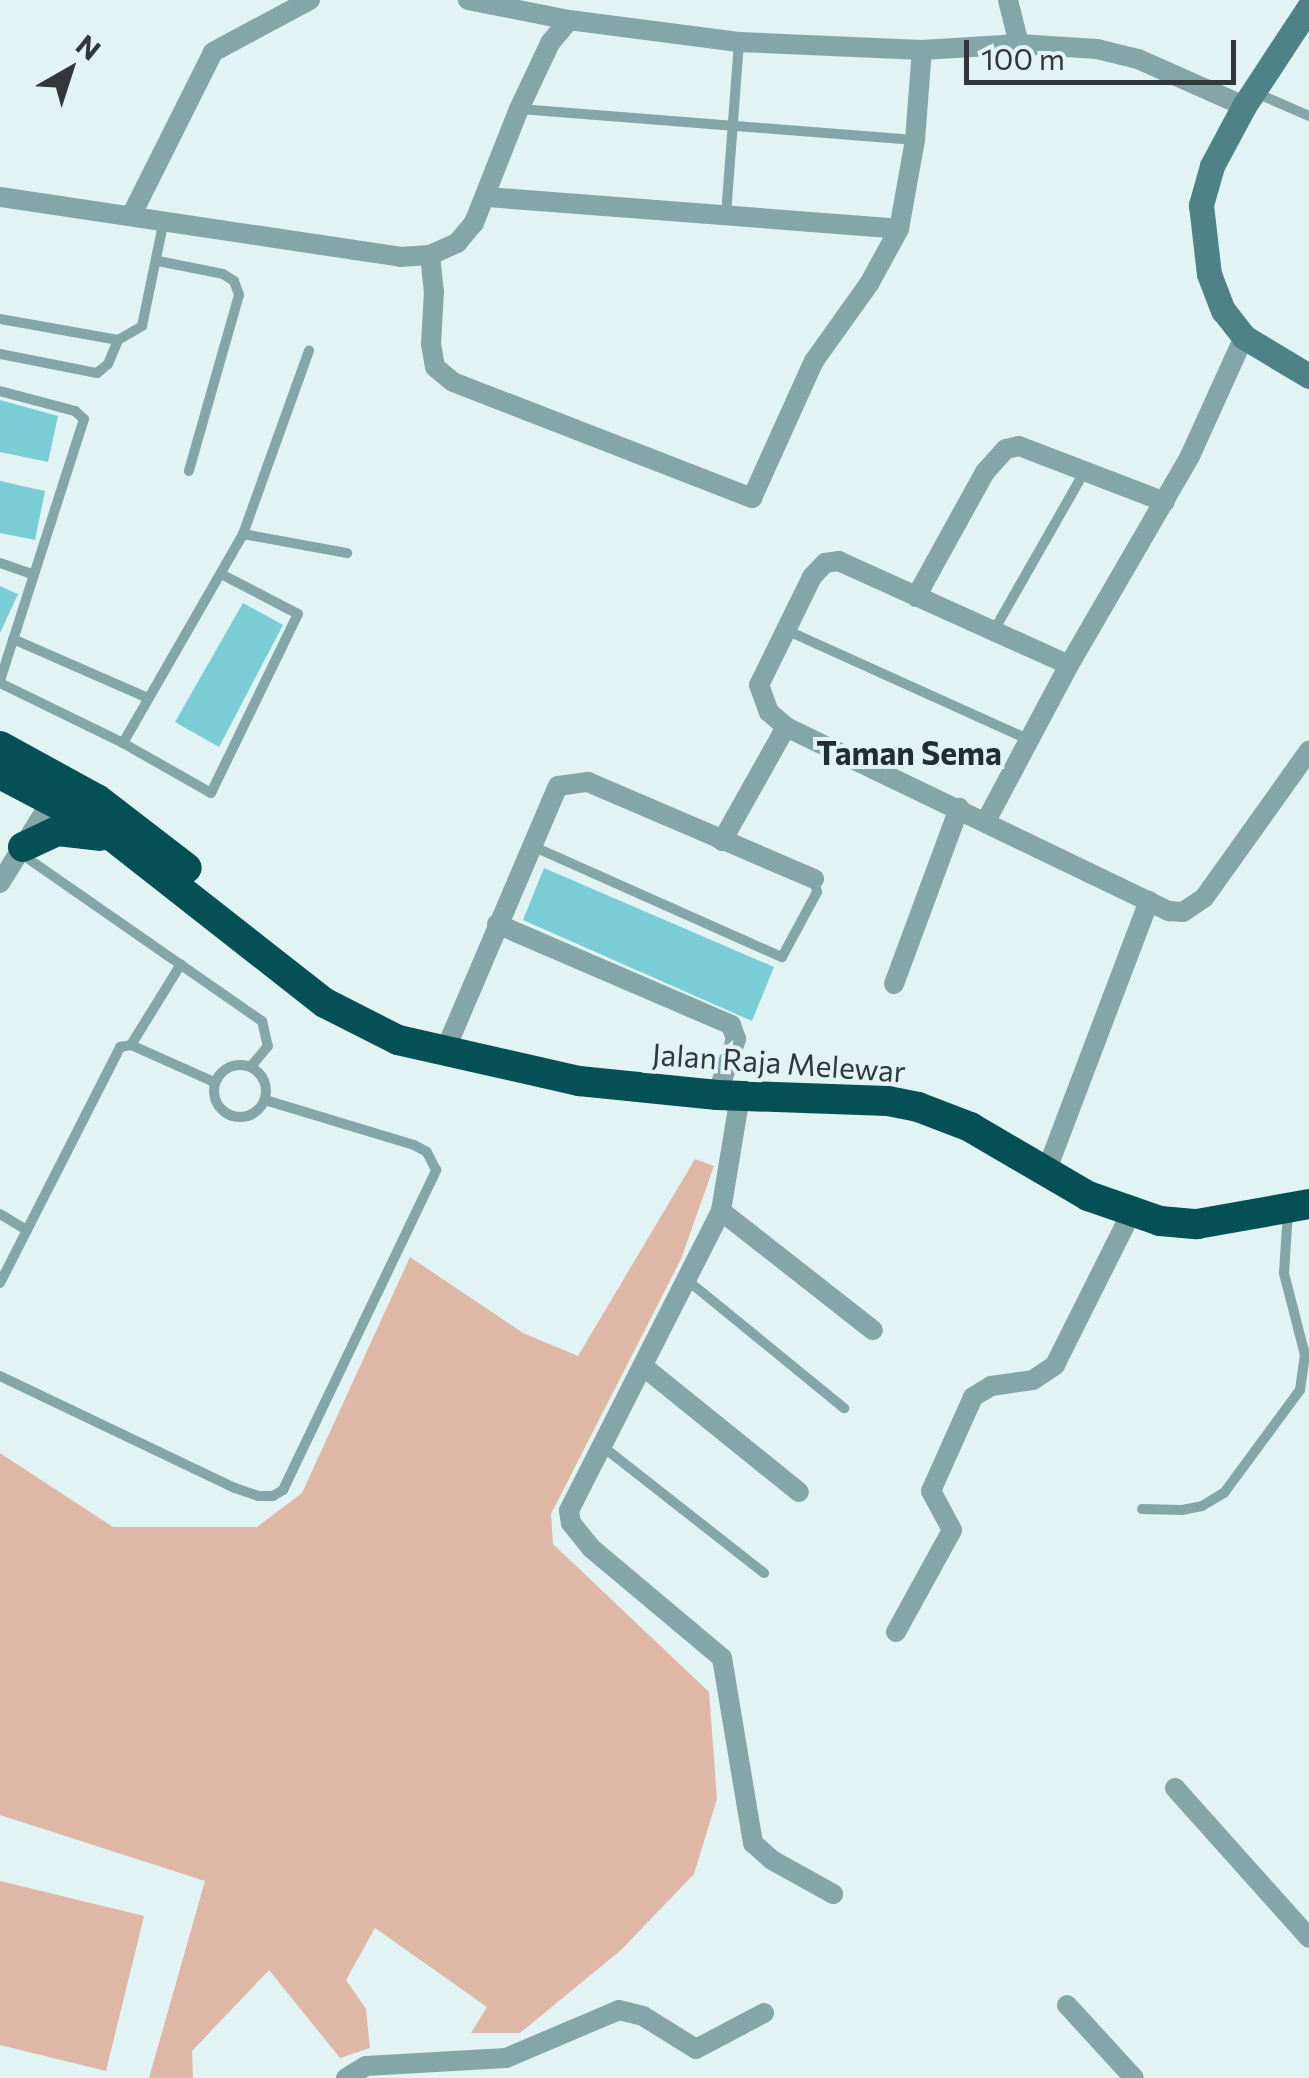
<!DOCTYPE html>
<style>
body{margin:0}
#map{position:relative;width:1309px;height:2078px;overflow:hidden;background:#e2f3f4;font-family:Commissioner,sans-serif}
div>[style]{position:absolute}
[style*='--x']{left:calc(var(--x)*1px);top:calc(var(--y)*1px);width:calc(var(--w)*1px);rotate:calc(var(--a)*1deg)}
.green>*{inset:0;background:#dfb7a6}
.building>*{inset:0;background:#7acdd4}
.lane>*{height:10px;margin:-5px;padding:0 5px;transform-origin:5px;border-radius:5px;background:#85a6a9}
.lane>.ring{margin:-5px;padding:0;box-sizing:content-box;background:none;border:10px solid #85a6a9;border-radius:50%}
.street>*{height:20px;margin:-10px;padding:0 10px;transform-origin:10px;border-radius:10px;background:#85a6a9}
.secondary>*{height:25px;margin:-12.5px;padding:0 12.5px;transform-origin:12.5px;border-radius:12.5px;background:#4f8286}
.highway>*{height:30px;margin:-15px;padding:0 15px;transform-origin:15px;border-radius:15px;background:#055055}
span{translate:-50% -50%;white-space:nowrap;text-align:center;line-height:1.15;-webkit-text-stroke:8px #e2f3f4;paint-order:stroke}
.street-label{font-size:30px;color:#323839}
.neighbourhood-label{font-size:32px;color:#212e2f;font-weight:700}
.north{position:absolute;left:20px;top:20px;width:100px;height:100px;-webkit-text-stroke:8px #e2f3f4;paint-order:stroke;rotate:39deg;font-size:28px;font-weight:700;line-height:40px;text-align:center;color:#323839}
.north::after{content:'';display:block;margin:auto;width:35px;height:45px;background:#323839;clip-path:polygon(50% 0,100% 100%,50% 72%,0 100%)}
.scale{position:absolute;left:964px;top:40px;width:272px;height:45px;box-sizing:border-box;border:5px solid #323839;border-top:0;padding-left:12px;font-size:30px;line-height:35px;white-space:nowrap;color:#323839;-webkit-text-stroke:8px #e2f3f4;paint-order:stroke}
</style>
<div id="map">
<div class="green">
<i style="clip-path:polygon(695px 1159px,714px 1166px,681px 1259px,551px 1514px,553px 1544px,709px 1692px,717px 1799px,694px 1874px,621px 1950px,520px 2033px,471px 2033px,487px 2007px,375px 1928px,346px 1980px,366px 2009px,370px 2048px,340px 2058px,269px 1970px,192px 2051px,193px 2078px,149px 2078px,205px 1881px,0 1815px,0 1453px,113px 1527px,257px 1527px,302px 1493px,410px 1257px,523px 1333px,578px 1356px)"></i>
<i style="clip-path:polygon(0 1881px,144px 1916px,106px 2071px,0 2045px)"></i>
</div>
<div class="building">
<i style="clip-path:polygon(0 400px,58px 416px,48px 462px,0 452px)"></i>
<i style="clip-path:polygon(0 481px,45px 491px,35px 540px,0 533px)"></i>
<i style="clip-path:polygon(0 586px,18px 594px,0 633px)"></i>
<i style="clip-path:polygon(243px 603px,283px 625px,219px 747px,175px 722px)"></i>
<i style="clip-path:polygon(544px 868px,774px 967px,752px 1021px,523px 920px)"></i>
</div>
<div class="lane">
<i style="--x:1254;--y:92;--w:60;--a:23.6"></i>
<i style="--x:520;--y:109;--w:396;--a:4.5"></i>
<i style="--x:726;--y:215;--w:173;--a:-85.7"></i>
<i style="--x:158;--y:261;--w:66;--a:11.3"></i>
<i style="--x:223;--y:274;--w:13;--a:32"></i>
<i style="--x:234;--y:281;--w:15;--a:70"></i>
<i style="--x:239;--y:295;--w:183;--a:105.9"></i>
<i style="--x:0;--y:319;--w:120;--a:10.1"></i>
<i style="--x:0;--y:354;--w:99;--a:11.1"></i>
<i style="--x:97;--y:373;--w:14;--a:-39"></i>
<i style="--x:108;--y:364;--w:26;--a:-67"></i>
<i style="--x:118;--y:340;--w:28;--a:-30"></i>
<i style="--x:142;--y:326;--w:108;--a:-78.3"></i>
<i style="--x:0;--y:391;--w:78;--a:14.9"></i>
<i style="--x:75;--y:411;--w:12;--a:42"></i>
<i style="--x:84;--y:419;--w:275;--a:107.8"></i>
<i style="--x:243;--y:534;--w:106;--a:10.4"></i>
<i style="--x:0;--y:563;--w:36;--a:19"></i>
<i style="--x:786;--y:630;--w:268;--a:24.3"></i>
<i style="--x:993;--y:632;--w:185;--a:-60.3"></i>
<i style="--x:13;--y:639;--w:145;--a:23.6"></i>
<i style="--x:0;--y:683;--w:137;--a:26"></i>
<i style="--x:123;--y:743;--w:101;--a:29.6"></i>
<i style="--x:211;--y:793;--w:199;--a:-64.1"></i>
<i style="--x:298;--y:614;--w:87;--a:-152.5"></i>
<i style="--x:123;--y:743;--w:241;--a:-60.1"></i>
<i style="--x:243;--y:534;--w:195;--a:-70.2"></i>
<i style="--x:530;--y:845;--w:276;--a:24"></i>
<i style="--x:782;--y:957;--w:74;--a:-61.7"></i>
<i style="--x:817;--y:892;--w:13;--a:-103"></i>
<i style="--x:20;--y:853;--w:295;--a:34.8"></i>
<i style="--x:262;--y:1021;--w:26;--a:77"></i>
<i style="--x:268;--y:1046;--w:26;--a:130"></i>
<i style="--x:131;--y:1045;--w:95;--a:-58.3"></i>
<i class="ring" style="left:214px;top:1065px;width:42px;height:42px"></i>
<i style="--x:0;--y:1214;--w:31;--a:31"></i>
<i style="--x:687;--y:1280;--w:203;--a:39.2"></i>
<i style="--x:0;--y:1283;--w:265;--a:-63"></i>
<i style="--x:120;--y:1047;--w:11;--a:-10"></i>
<i style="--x:131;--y:1045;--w:91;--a:24"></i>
<i style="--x:0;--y:1376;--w:260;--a:25.5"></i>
<i style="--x:235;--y:1488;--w:24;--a:19"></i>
<i style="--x:258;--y:1496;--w:15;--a:0"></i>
<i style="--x:273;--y:1496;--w:12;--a:-31"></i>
<i style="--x:283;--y:1490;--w:355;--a:-64.4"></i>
<i style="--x:436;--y:1170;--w:20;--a:-117"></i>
<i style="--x:427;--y:1152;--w:15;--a:-152"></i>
<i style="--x:414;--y:1145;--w:156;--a:-163.2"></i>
<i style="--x:602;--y:1446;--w:206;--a:38.1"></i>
<i style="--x:1142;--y:1509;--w:40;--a:1.4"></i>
<i style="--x:1182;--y:1510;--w:20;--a:-11"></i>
<i style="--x:1202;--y:1506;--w:26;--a:-31"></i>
<i style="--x:1224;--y:1493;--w:128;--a:-53.6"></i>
<i style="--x:1300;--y:1390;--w:35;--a:-82"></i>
<i style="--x:1305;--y:1355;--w:85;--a:-104.4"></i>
<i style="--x:1284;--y:1273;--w:62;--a:-86.3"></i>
</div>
<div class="street">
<i style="--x:468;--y:0;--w:103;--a:11.2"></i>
<i style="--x:1008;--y:0;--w:45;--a:76"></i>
<i style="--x:0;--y:197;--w:404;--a:8.5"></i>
<i style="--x:400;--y:257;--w:30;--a:-4"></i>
<i style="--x:430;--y:255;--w:30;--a:-24"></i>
<i style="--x:457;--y:243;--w:26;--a:-50"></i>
<i style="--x:474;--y:223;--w:123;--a:-68.5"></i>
<i style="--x:519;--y:109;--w:73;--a:-64.8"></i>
<i style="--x:550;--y:43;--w:30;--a:-50"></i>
<i style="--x:569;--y:20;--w:171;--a:7.4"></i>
<i style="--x:739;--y:42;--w:183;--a:2.5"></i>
<i style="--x:922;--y:50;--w:97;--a:-3.5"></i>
<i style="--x:1019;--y:44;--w:78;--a:3.7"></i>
<i style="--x:1097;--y:49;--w:42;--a:13.7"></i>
<i style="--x:1138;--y:59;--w:116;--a:23.9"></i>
<i style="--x:487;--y:197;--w:413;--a:4.4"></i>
<i style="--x:899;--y:229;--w:90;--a:-79.8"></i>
<i style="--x:915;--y:140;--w:90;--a:-85.6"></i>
<i style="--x:132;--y:214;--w:181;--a:-63.4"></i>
<i style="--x:213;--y:52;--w:110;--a:-28.2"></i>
<i style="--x:430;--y:255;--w:36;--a:84"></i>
<i style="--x:434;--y:291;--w:53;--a:93.2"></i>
<i style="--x:431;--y:344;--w:23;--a:80"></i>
<i style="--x:435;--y:367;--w:23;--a:40"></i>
<i style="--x:453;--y:382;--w:321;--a:21.2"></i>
<i style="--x:752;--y:498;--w:150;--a:-65.7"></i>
<i style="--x:814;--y:361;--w:95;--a:-54.5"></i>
<i style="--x:869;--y:284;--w:63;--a:-61.4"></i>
<i style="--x:916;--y:597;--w:143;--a:-61.1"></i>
<i style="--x:985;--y:472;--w:31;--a:-48"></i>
<i style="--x:1006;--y:449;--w:13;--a:-13"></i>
<i style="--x:1019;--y:446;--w:156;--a:21"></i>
<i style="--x:1069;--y:665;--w:252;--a:-155.7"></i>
<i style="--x:839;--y:561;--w:14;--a:172"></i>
<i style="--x:825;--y:563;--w:19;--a:133"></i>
<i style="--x:812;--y:577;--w:120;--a:116.1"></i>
<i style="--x:759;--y:685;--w:29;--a:70"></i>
<i style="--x:769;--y:712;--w:23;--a:41"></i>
<i style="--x:786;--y:727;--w:425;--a:25.7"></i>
<i style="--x:1169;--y:911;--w:14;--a:4"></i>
<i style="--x:1183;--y:912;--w:25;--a:-34"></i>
<i style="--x:1204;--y:898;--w:181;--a:-54.5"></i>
<i style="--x:986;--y:821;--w:177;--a:-62"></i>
<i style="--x:1069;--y:665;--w:241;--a:-59.9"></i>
<i style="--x:1190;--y:456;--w:131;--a:-65.6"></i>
<i style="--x:722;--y:841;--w:131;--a:-60.7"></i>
<i style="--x:0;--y:883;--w:98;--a:-57.9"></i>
<i style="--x:497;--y:924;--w:255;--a:23.3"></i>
<i style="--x:731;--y:1025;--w:15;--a:70"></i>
<i style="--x:736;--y:1039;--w:59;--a:108.7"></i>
<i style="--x:894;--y:984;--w:188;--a:-69.7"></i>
<i style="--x:444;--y:1053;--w:290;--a:-66.9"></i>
<i style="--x:558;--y:786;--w:30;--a:-8"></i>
<i style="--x:588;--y:782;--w:246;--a:23.2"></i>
<i style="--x:740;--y:1096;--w:117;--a:99.4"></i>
<i style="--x:721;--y:1211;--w:336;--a:116.9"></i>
<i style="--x:569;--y:1511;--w:12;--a:81"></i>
<i style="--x:571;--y:1523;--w:32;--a:51"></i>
<i style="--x:591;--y:1548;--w:171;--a:40"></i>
<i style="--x:722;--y:1658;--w:188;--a:80.5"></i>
<i style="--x:753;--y:1843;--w:25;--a:42"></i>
<i style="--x:772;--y:1860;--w:70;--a:29.1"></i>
<i style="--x:1046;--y:1172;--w:290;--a:-69.2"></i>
<i style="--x:721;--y:1211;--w:193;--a:38.1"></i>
<i style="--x:644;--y:1367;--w:199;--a:38.9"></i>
<i style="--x:896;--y:1632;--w:116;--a:-61.2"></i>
<i style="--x:952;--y:1530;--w:44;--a:-118.3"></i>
<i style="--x:931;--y:1491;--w:103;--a:-65.9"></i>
<i style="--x:973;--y:1397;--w:21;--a:-31"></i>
<i style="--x:991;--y:1386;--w:42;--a:-8.1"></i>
<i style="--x:1033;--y:1380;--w:27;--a:-34"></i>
<i style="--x:1055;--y:1365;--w:170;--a:-63.4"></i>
<i style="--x:1175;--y:1788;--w:201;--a:48.2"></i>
<i style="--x:1067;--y:2005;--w:99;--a:47.5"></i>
<i style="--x:346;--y:2078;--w:23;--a:-31"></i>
<i style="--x:366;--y:2066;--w:140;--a:-3.3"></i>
<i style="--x:506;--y:2058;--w:123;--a:-23"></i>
<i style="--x:619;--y:2010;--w:25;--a:14"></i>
<i style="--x:643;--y:2016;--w:62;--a:31.9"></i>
<i style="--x:696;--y:2049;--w:77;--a:-27.9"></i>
</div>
<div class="secondary">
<i style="--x:1309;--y:7;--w:118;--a:123.3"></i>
<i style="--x:1244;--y:106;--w:68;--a:118.1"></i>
<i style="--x:1212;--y:166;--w:41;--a:105.8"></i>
<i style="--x:1201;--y:205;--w:69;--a:83.4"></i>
<i style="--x:1209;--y:274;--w:39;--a:69"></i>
<i style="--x:1223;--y:310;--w:34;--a:52"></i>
<i style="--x:1244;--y:337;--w:76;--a:31"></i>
</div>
<div class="highway">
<i style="--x:0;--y:746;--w:111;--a:28.7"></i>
<i style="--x:97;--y:799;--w:113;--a:37.5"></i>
<i style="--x:0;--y:774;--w:112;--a:27.7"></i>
<i style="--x:99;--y:826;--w:287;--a:38.1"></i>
<i style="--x:325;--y:1003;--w:82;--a:26.9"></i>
<i style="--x:398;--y:1040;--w:186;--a:12.8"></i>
<i style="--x:579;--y:1081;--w:139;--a:5.8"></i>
<i style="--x:717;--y:1095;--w:171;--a:2"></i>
<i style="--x:888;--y:1101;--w:31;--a:11"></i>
<i style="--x:918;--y:1107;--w:56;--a:21"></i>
<i style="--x:970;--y:1127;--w:137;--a:30.3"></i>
<i style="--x:1088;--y:1196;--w:76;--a:19.1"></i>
<i style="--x:1160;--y:1221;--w:37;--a:5"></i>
<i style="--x:1197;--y:1224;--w:114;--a:-10.1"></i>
<i style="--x:23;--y:847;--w:38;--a:-25"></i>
<i style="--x:58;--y:831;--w:42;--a:6.8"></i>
</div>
<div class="street-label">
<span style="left:779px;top:1062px;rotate:4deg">Jalan Raja Melewar</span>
</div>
<div class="neighbourhood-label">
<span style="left:909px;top:752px">Taman Sema</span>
</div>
<div class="north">N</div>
<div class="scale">100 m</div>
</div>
